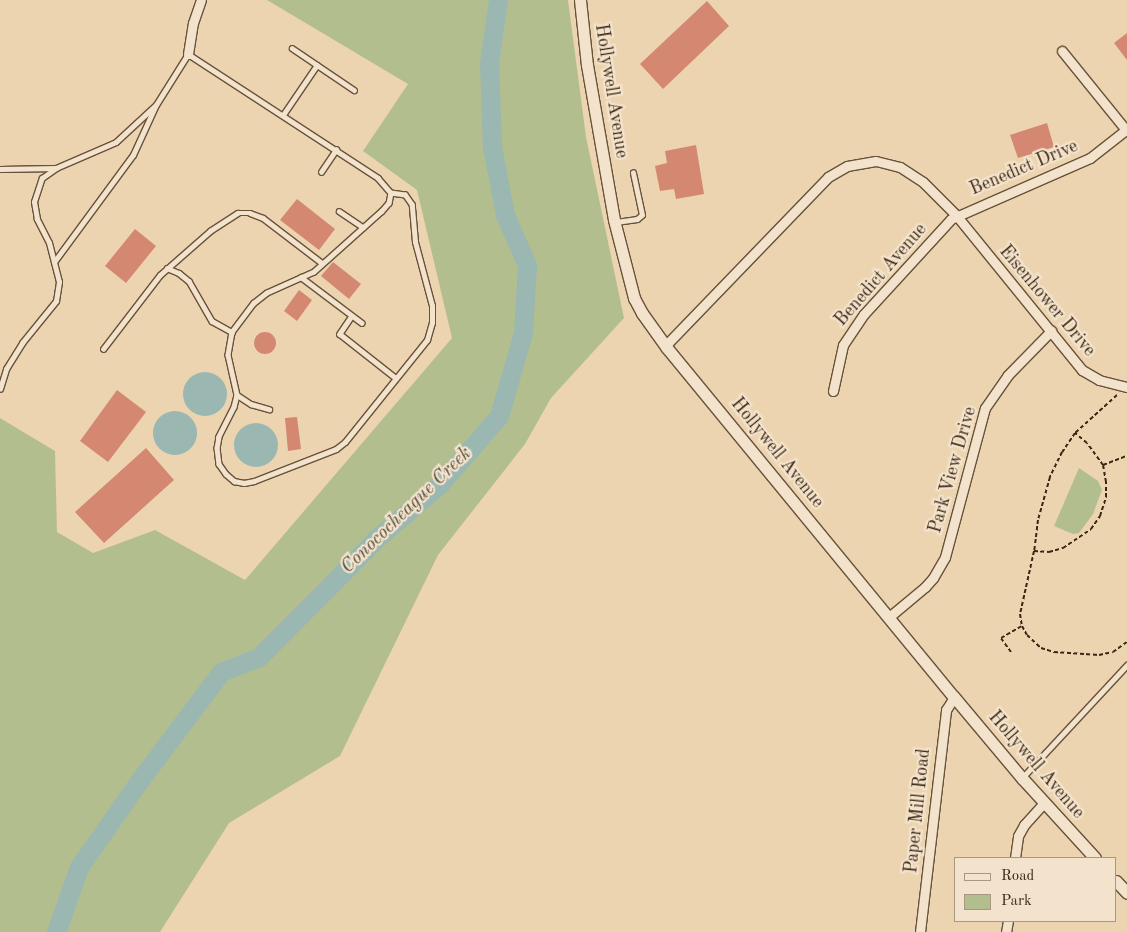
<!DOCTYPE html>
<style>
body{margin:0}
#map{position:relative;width:1127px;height:932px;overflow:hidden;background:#edd4b0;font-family:"Old Standard TT",serif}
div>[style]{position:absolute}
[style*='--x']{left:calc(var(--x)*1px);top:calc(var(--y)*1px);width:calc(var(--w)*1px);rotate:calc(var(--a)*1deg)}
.green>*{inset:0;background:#b3be8f}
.water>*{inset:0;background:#9ab7b1}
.round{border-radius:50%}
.river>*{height:19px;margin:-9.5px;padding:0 9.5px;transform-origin:9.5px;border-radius:9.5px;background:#9ab7b1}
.building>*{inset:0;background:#d48771}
.path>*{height:2px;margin-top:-1px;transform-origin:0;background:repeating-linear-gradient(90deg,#3a2613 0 4px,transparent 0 6.5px)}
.roads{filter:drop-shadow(1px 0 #67523a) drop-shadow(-1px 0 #67523a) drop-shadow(0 1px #67523a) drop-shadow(0 -1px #67523a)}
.lane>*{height:4.5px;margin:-2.25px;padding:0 2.25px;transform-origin:2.25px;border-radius:2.25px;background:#f3e3cc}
.street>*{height:9px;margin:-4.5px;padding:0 4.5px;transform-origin:4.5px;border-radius:4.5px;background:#f3e3cc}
.secondary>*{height:11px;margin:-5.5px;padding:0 5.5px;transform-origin:5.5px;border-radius:5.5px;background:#f3e3cc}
span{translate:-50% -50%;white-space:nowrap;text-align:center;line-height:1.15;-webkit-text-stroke:4.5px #f3e3cc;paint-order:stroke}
.street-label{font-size:18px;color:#3a2613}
.water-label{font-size:19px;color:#524a3a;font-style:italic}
.legend{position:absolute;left:954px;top:857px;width:162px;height:65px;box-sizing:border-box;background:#f3e3cc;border:1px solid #a99782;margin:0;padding:6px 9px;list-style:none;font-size:15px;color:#3a2613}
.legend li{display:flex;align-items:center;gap:10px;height:25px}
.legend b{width:25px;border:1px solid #a99782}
</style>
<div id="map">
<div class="green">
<i style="clip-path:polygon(267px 0,568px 0,586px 137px,624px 318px,551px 398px,525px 444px,438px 555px,340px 756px,229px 823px,160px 932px,0 932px,0 418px,55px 451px,57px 532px,93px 553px,155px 530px,245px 580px,452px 338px,417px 190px,363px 151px,408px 84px)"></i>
<i style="clip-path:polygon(1079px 468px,1098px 481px,1102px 490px,1093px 514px,1079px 533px,1073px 534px,1054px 526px)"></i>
</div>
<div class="water">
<i class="round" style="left:183px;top:372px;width:44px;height:44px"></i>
<i class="round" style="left:153px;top:411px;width:44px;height:44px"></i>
<i class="round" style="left:234px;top:423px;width:44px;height:44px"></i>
</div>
<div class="river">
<i style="--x:56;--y:932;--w:69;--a:-70.5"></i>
<i style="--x:79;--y:867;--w:106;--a:-55"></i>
<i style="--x:140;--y:780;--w:135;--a:-53.1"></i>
<i style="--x:221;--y:672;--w:41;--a:-21.5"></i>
<i style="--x:259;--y:657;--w:168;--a:-45.2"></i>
<i style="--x:377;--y:538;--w:83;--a:-40.6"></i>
<i style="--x:440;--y:484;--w:90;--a:-49.1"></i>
<i style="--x:499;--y:416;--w:86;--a:-73.9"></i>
<i style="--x:523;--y:333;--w:68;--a:-86.6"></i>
<i style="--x:527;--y:265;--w:55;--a:-113.7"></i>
<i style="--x:505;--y:215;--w:69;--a:-100.8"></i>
<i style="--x:492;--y:147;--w:84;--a:-92"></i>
<i style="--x:489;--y:63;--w:64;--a:-81.9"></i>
</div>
<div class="building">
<i style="clip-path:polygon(707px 1px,729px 26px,663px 89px,640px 64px)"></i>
<i style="clip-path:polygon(1127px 33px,1127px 60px,1114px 43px)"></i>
<i style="clip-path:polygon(1047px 123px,1054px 147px,1018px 158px,1010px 135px)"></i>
<i style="clip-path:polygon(696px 145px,704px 194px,676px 199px,674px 189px,660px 191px,655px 166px,667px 163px,665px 151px)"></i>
<i style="clip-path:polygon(297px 199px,335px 229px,319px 250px,280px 220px)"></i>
<i style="clip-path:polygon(135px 229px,156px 246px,126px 283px,105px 266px)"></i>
<i style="clip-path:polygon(333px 262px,361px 284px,349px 299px,321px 276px)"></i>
<i style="clip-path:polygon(299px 290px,312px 300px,297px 321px,284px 311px)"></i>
<i class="round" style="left:254px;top:332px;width:22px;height:22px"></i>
<i style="clip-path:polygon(117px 390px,146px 412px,108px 462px,80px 441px)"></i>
<i style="clip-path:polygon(297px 417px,301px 449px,288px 451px,285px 418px)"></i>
<i style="clip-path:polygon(146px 448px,174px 480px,104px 543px,75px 512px)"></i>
</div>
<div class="path">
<i style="--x:1117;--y:395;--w:57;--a:137.9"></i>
<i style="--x:1075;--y:433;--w:23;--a:124"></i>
<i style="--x:1062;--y:452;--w:28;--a:116"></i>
<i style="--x:1050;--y:477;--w:45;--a:105.6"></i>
<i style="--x:1038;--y:520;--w:31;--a:97"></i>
<i style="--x:1034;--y:551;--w:65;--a:102.5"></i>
<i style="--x:1020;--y:614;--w:12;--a:81"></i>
<i style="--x:1022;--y:626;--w:10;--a:61"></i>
<i style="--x:1027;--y:635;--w:19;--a:43"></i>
<i style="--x:1041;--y:648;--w:14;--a:17"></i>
<i style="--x:1054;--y:652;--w:45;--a:3.8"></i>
<i style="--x:1099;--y:655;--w:14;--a:-12"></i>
<i style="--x:1113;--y:652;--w:17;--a:-36"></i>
<i style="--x:1103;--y:465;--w:26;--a:-21"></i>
<i style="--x:1034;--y:551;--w:15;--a:4"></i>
<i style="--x:1049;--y:552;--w:15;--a:-16"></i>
<i style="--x:1063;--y:548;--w:34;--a:-34"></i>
<i style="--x:1091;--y:529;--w:16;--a:-55"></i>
<i style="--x:1100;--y:516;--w:20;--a:-72"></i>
<i style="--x:1106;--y:497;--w:15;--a:-90"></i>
<i style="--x:1106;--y:482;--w:17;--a:-100"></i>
<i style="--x:1103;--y:465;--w:27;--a:-126"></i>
<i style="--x:1087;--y:443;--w:16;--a:-140"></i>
<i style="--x:1011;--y:652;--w:17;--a:-126"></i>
<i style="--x:1001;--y:638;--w:24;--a:-30"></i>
</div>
<div class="roads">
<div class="lane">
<i style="--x:292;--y:48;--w:75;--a:34.1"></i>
<i style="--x:283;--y:115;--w:60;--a:-55.8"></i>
<i style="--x:0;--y:169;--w:56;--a:-1"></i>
<i style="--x:56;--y:168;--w:65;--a:-23.4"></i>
<i style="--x:116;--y:142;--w:54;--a:-42.8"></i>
<i style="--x:156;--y:105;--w:60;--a:-57.9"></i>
<i style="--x:188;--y:54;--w:227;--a:33.1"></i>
<i style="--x:378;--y:178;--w:20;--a:49"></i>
<i style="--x:391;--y:193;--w:10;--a:101"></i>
<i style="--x:389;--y:203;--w:11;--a:131"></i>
<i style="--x:382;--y:211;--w:91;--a:138.1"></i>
<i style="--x:314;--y:272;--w:51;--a:155.9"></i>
<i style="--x:267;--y:293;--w:16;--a:142"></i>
<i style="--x:254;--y:303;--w:36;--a:127"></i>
<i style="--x:232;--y:332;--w:23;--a:100"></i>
<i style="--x:228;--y:355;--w:41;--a:77.3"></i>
<i style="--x:237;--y:395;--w:12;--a:104"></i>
<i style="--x:234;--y:407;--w:34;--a:117"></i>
<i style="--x:219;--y:437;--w:11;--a:100"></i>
<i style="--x:217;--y:448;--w:16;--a:83"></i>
<i style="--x:219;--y:464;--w:12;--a:55"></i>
<i style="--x:226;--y:474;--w:11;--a:41"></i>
<i style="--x:234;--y:481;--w:10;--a:11"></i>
<i style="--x:244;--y:483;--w:10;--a:-11"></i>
<i style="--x:254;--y:481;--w:88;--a:-21.3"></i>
<i style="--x:336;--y:449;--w:11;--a:-38"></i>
<i style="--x:345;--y:442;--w:131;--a:-51.2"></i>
<i style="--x:427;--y:340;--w:18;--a:-74"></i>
<i style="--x:432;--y:323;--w:17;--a:-90"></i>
<i style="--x:432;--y:306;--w:66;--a:-104.9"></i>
<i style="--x:415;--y:242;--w:37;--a:-95"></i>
<i style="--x:412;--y:205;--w:12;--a:-125"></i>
<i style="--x:405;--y:195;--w:14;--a:-172"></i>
<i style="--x:321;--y:172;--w:27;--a:-56"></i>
<i style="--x:339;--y:211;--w:29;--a:34"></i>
<i style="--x:616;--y:222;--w:21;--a:-8"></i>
<i style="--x:637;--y:219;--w:6;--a:-39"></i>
<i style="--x:642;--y:215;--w:43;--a:-102.1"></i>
<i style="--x:54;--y:262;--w:133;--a:-53.6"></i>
<i style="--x:133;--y:155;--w:53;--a:-65.4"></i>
<i style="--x:167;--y:268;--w:13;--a:23"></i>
<i style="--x:179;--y:273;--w:13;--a:39"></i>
<i style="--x:189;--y:281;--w:46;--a:60.1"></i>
<i style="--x:212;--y:321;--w:23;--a:29"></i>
<i style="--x:301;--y:277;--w:76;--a:37"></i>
<i style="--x:352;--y:316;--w:22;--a:124"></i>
<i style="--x:340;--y:334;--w:71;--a:38.2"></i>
<i style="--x:103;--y:349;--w:93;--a:-52.4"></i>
<i style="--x:160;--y:275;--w:67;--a:-41.3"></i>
<i style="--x:210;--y:231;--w:33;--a:-33"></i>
<i style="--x:238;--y:213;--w:12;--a:0"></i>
<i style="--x:250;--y:213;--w:14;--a:21"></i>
<i style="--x:263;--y:218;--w:74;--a:37.3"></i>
<i style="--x:0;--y:389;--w:21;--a:-73"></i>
<i style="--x:6;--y:369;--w:31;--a:-58"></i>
<i style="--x:22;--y:343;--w:54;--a:-51"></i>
<i style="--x:56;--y:301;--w:19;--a:-81"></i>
<i style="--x:59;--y:282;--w:40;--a:-104.4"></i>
<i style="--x:49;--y:243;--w:27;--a:-117"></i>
<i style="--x:37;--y:219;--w:17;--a:-100"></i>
<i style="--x:34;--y:202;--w:25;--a:-72"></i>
<i style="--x:42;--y:178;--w:16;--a:-35"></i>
<i style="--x:237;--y:395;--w:17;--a:33"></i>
<i style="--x:251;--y:404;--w:19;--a:16"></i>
<i style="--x:1023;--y:777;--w:153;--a:-47.1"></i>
</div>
<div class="street">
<i style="--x:1062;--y:51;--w:102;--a:51"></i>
<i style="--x:188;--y:54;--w:31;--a:-81"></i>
<i style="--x:193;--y:23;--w:24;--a:-71"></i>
<i style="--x:665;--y:346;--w:235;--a:-46"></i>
<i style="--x:828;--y:177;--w:22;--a:-30"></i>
<i style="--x:847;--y:166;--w:29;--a:-10"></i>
<i style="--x:876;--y:161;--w:25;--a:14"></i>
<i style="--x:900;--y:167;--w:27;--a:33"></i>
<i style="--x:923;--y:182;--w:47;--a:45"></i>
<i style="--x:956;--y:215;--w:200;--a:50.9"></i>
<i style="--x:1082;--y:370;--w:20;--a:30"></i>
<i style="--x:1099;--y:380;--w:29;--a:14"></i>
<i style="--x:833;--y:391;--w:47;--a:-77.7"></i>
<i style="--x:843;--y:345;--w:37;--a:-56"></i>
<i style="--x:864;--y:314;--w:129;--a:-47.5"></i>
<i style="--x:951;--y:219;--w:152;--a:-23.7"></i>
<i style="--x:1090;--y:158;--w:47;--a:-38.1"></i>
<i style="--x:889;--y:617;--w:47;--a:-39.8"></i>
<i style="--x:925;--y:587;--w:12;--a:-48"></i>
<i style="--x:933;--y:578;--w:24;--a:-60"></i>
<i style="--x:945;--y:557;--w:154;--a:-75"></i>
<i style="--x:985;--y:408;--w:40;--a:-55.1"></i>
<i style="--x:1008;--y:375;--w:62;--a:-45.7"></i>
<i style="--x:1015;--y:858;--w:22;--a:-82"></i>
<i style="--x:1018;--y:836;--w:13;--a:-61"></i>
<i style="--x:1024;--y:825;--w:30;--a:-48"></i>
<i style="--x:920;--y:932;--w:224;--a:-83.3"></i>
<i style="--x:946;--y:710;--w:15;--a:-58"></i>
<i style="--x:1006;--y:932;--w:11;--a:-80"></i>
</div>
<div class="secondary">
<i style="--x:580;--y:0;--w:65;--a:83.9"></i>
<i style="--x:587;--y:65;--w:157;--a:80.1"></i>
<i style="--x:614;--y:220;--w:81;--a:75.6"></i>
<i style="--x:634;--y:298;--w:17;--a:62"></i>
<i style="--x:642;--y:313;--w:43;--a:54.5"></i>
<i style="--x:667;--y:348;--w:452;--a:50.6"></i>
<i style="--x:954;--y:697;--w:106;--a:50"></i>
<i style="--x:1022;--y:778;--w:108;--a:47.6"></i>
<i style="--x:1116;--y:881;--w:16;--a:47"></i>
</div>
</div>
<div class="street-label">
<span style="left:611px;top:91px;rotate:81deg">Hollywell Avenue</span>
<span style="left:1024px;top:168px;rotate:-23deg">Benedict Drive</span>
<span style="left:881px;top:275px;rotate:-49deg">Benedict Avenue</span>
<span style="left:1047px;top:301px;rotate:50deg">Eisenhower Drive</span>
<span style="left:777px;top:453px;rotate:51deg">Hollywell Avenue</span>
<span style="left:953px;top:470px;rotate:-74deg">Park View Drive</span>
<span style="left:1036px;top:765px;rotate:49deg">Hollywell Avenue</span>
<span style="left:918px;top:811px;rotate:-84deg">Paper Mill Road</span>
</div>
<div class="water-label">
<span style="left:407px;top:511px;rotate:-44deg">Conococheague Creek</span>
</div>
<ul class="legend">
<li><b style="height:6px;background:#f3e3cc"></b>Road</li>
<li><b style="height:14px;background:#b3be8f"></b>Park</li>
</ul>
</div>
